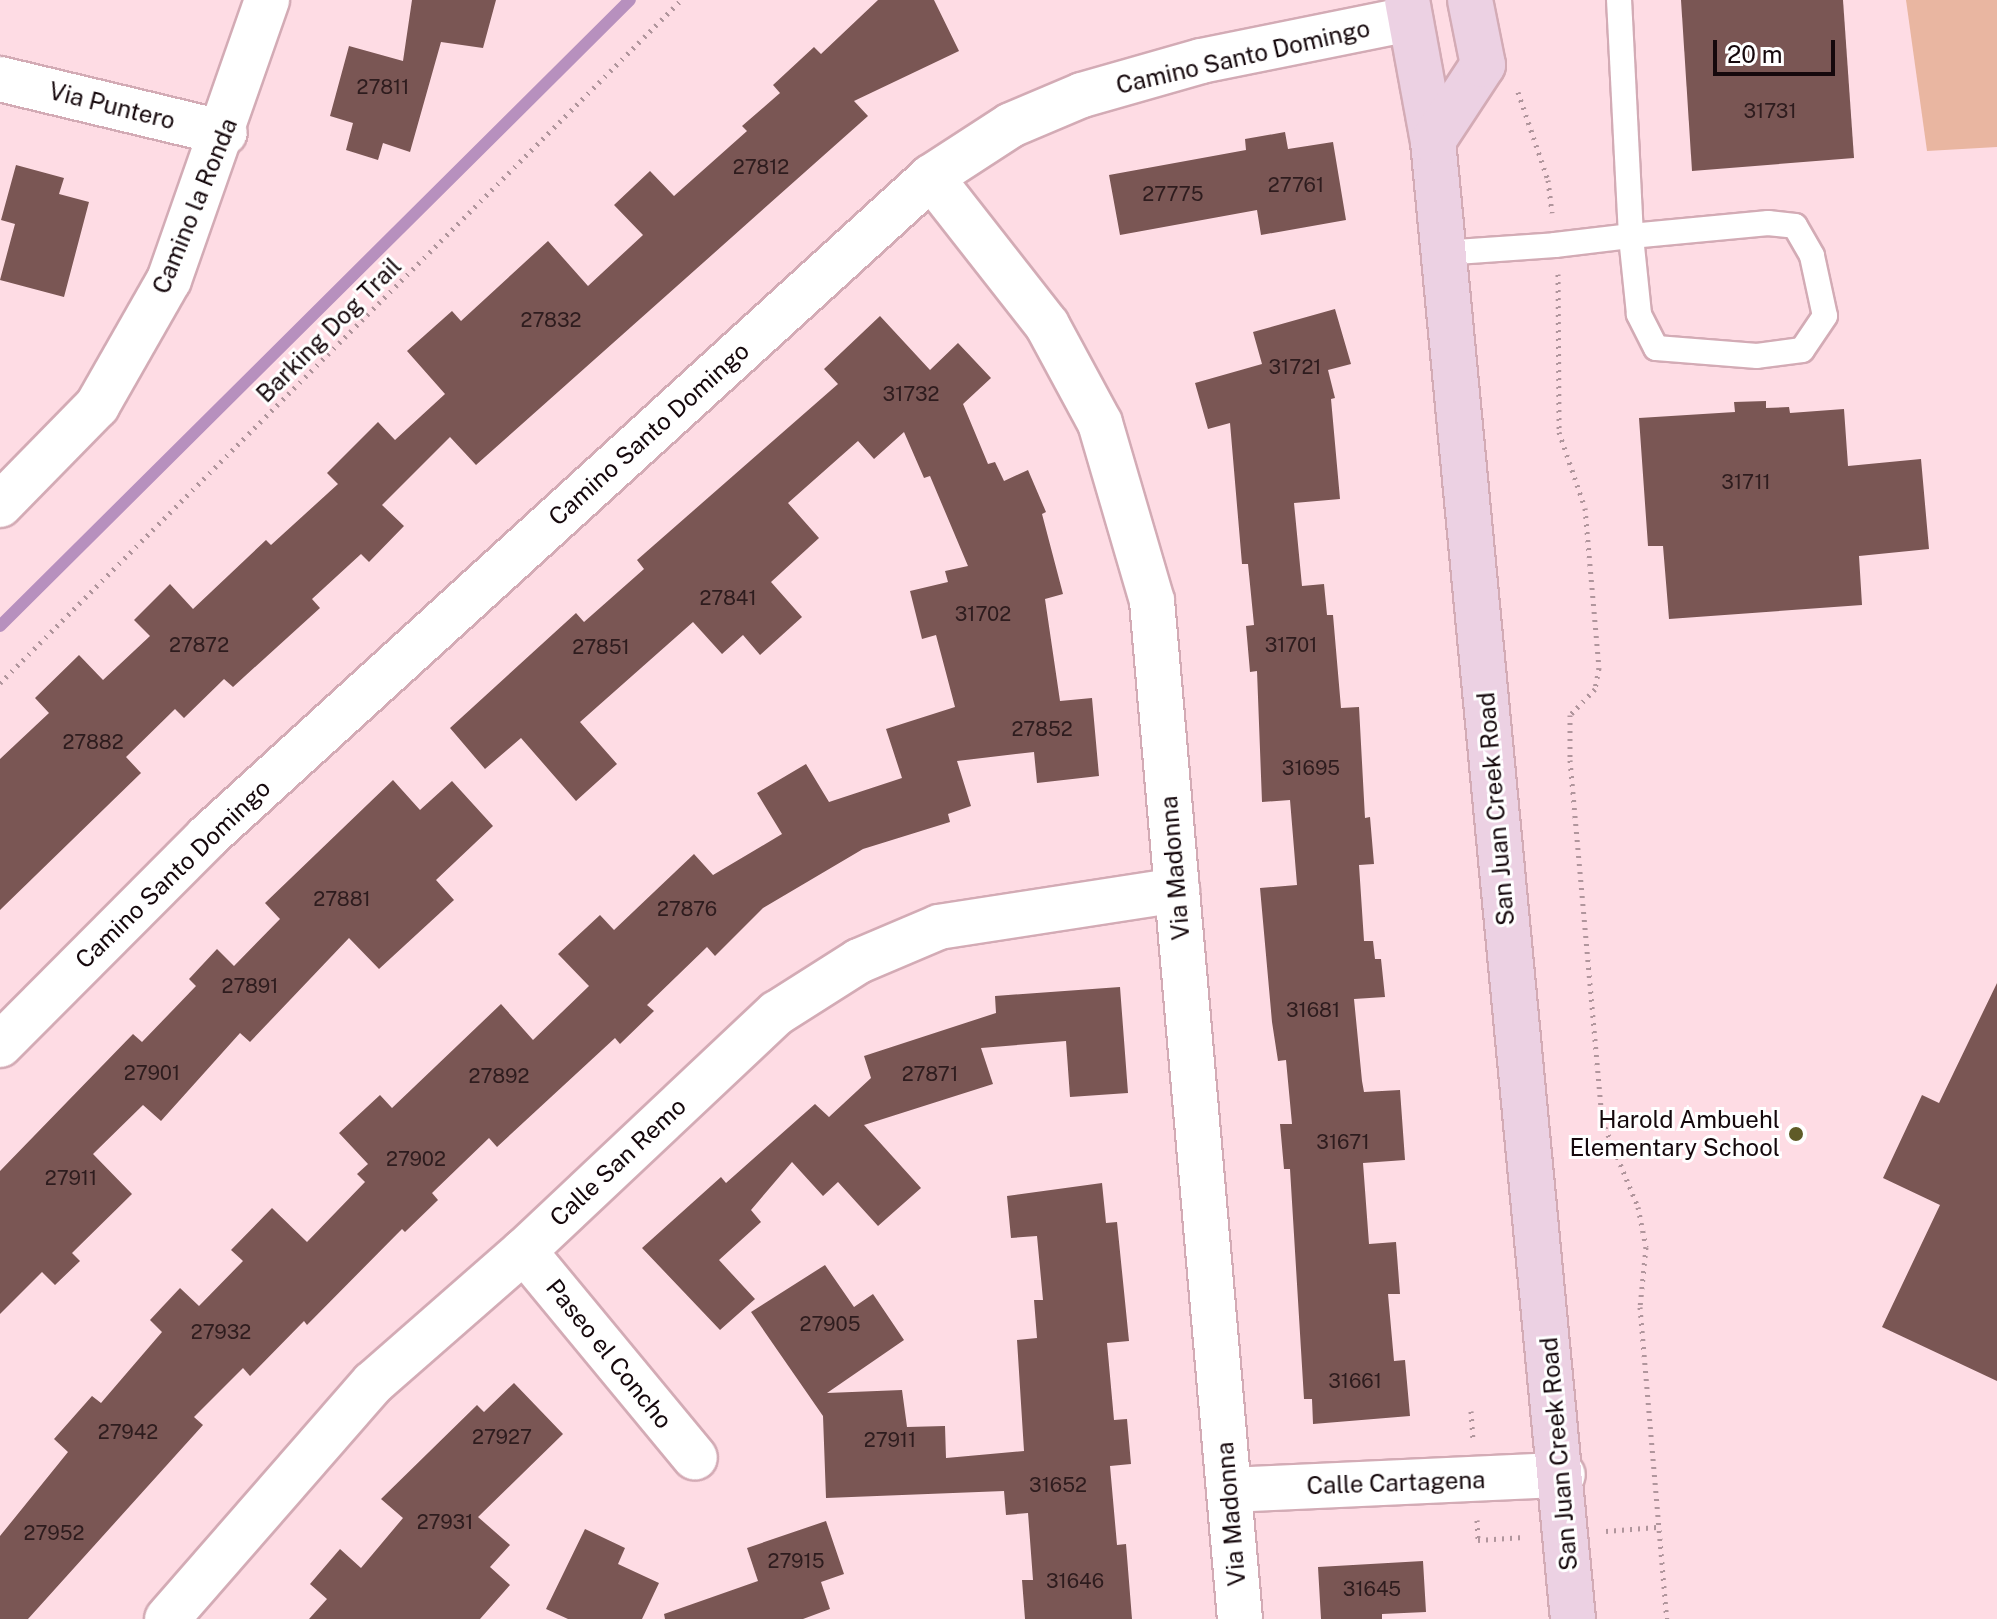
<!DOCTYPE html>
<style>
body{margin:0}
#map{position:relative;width:1997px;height:1619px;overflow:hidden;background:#fedce4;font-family:"Public Sans",sans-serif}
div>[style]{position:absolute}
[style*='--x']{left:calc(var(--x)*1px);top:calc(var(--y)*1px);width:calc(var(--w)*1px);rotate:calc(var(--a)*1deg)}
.green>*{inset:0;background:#e9b6a1}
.stream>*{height:12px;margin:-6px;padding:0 6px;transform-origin:6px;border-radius:6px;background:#b790be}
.building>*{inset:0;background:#7a5654}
.path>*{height:5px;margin-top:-2.5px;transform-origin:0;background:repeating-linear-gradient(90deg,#b0959c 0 2px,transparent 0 8px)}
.roads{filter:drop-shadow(2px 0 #d3abb5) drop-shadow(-2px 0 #d3abb5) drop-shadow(0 2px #d3abb5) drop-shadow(0 -2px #d3abb5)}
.lane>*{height:24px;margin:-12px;padding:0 12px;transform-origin:12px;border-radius:12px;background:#fff}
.street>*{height:44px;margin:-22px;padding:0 22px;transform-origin:22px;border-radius:22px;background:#fff}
.secondary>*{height:44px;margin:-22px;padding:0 22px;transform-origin:22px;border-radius:22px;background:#ecd1e3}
.dots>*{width:22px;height:22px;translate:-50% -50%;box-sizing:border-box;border:4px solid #fff;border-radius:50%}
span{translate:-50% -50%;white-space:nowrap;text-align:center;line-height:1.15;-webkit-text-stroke:6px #fff;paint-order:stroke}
.number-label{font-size:20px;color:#2e1c1e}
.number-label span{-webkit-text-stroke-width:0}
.street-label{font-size:24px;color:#15080c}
.poi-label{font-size:24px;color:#15080c}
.right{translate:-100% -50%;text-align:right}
.scale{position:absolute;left:1713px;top:40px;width:122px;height:36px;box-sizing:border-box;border:4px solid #15080c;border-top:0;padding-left:10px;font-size:24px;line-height:28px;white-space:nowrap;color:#15080c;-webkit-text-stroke:6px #fff;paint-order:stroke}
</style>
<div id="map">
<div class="green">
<i style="clip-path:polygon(1906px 0,1997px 0,1997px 147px,1927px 151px)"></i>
</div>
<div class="stream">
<i style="--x:0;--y:626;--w:888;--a:-44.82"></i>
</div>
<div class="building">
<i style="clip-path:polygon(412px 0,496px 0,483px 48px,441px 42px,410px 152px,383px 143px,378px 160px,346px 150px,353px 123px,330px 116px,349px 46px,403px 61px)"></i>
<i style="clip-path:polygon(878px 0,934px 0,959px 51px,854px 101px,868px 116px,476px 465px,450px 437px,382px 505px,404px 526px,369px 562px,361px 554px,312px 599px,320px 608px,233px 687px,224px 679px,184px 718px,175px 709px,126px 757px,141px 773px,0 910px,0 759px,49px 713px,35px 698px,79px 655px,103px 680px,150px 636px,134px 620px,170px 584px,193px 609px,266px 540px,271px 545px,338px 484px,327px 473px,378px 422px,395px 440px,445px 394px,407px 351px,452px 311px,461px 321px,548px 241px,588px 286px,643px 235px,614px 205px,650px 171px,674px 196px,747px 131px,742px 126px,780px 93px,773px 85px,814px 47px,821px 54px)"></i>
<i style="clip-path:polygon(1681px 0,1843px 0,1854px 158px,1692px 171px)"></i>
<i style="clip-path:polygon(1285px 132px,1288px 149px,1333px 142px,1346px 220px,1261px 235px,1257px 210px,1120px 235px,1109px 175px,1246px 150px,1245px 139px)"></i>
<i style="clip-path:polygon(16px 165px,64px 178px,59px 194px,89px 202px,64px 297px,0 280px,15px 224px,1px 220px)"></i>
<i style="clip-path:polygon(1335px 309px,1351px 364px,1328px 370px,1335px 398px,1331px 399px,1340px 499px,1294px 503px,1302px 586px,1324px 584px,1327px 615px,1333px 615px,1341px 708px,1359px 707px,1365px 818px,1370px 817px,1374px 864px,1359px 865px,1364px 941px,1373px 941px,1375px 959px,1381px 959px,1385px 997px,1354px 999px,1362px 1081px,1364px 1092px,1400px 1090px,1405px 1160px,1363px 1163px,1369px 1244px,1396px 1242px,1400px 1294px,1388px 1294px,1394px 1361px,1405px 1360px,1410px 1416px,1313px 1424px,1312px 1399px,1304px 1399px,1290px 1169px,1284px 1169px,1280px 1124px,1292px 1124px,1286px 1060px,1278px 1061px,1272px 1022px,1260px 888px,1297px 885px,1290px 800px,1262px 802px,1257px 671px,1250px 672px,1246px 626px,1254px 625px,1248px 564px,1242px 564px,1230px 423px,1208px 429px,1195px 383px,1262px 364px,1253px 332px)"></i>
<i style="clip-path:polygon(880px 316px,930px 370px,958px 343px,991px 378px,963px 404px,988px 464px,995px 462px,1004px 481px,1028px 470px,1046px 512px,1042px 514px,1063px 594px,1045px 599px,1060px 701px,1092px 698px,1099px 776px,1037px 783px,1034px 752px,957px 761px,971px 806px,948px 814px,950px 822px,863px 849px,763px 908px,715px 956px,707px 947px,647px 1005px,654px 1011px,620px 1044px,615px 1038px,497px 1147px,489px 1138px,432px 1193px,438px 1200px,405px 1232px,402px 1229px,307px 1325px,304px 1321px,250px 1376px,243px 1368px,194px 1417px,203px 1425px,28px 1619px,0 1619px,0 1536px,68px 1452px,54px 1439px,92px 1396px,101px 1403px,162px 1332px,150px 1320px,180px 1288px,199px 1306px,243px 1261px,231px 1250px,272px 1208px,307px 1242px,365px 1182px,357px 1174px,368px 1164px,339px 1133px,380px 1095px,392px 1108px,501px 1004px,533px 1040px,589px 986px,558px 954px,600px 915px,614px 930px,694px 854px,713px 875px,782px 834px,757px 793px,806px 764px,829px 802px,902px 778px,886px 729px,955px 707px,936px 635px,922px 639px,910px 591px,948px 582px,945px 571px,968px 566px,930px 476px,924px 478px,904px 432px,874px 459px,858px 441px,788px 503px,819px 538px,771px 582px,802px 617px,760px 655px,743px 635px,722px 654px,693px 622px,580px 722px,617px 764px,576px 801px,521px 738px,485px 769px,450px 728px,576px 613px,584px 622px,644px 569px,637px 560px,838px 384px,824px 369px)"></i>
<i style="clip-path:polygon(1766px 401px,1766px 408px,1789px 407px,1790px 413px,1844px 409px,1848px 466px,1921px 459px,1929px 549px,1859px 556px,1862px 605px,1669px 619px,1663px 546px,1648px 546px,1639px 418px,1735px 412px,1734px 402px)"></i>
<i style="clip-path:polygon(393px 780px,420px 810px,452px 781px,493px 826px,436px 880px,454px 900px,379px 969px,349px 938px,250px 1042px,240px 1033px,161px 1121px,143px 1105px,93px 1154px,132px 1194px,72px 1253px,80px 1261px,55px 1285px,42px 1272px,0 1314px,0 1171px,133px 1034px,142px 1042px,196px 986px,189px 979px,217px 949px,234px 966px,280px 919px,265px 903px)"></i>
<i style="clip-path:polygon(1997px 983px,1997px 1381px,1882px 1327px,1940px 1205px,1883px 1178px,1922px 1095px,1939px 1103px)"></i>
<i style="clip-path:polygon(1120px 987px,1128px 1093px,1070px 1097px,1066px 1041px,981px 1048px,993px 1084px,864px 1125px,921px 1188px,878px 1226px,838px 1182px,823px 1196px,792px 1162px,751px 1210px,761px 1222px,719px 1260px,755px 1299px,720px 1330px,642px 1248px,721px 1177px,726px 1183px,815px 1104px,829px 1117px,871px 1078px,864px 1056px,996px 1013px,995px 996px)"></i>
<i style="clip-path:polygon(1102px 1183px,1106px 1223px,1117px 1222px,1129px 1341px,1107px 1343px,1114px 1420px,1127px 1419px,1131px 1464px,1110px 1466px,1117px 1545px,1126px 1544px,1132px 1619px,1025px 1619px,1022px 1580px,1033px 1580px,1028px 1513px,1006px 1515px,1004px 1491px,826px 1498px,823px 1416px,751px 1312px,825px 1265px,854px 1307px,873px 1294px,904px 1340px,827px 1393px,902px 1390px,907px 1427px,945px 1426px,946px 1458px,1024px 1451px,1017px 1340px,1037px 1338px,1034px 1300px,1043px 1300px,1037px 1236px,1011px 1238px,1007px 1196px)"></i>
<i style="clip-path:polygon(514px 1383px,563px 1434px,478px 1517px,510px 1545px,490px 1567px,510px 1585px,480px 1619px,309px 1619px,327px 1599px,310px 1584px,340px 1549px,361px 1568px,403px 1518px,381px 1499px,477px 1405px,484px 1412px)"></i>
<i style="clip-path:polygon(826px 1521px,844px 1574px,821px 1582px,830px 1609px,803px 1619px,665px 1619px,664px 1614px,758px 1581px,747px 1548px)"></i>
<i style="clip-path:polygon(585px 1529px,625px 1548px,618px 1564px,659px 1583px,642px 1619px,568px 1619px,546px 1609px)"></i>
<i style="clip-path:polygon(1423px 1561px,1426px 1612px,1382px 1614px,1382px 1619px,1321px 1619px,1318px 1567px)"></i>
</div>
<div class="path">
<i style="--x:1518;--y:92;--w:93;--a:71.2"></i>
<i style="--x:1548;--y:180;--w:33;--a:83"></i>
<i style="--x:1558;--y:274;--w:158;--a:89.6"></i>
<i style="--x:1559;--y:432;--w:80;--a:71.1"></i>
<i style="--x:1585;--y:508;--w:161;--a:85"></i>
<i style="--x:1599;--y:668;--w:21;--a:101"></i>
<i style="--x:1595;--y:689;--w:36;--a:134"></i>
<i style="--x:1570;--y:715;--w:45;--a:90"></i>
<i style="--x:1570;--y:760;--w:361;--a:84.9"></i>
<i style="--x:1602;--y:1120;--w:94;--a:67.5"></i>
<i style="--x:1638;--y:1207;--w:41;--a:78.7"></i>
<i style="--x:1646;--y:1247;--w:60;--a:95.7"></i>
<i style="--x:1640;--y:1307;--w:313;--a:85.1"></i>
<i style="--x:0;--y:683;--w:964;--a:-45.08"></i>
<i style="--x:1471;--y:1411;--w:27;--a:86"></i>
<i style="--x:1477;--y:1520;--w:20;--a:87"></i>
<i style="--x:1478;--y:1540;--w:46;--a:-3.7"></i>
<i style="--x:1606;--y:1531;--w:51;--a:-4.5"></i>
</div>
<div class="roads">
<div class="lane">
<i style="--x:1442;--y:253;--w:113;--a:-4"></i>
<i style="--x:1555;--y:245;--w:77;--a:-6.8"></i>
<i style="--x:1631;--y:236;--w:138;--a:-5.4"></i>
<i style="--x:1768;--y:223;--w:27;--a:6"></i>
<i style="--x:1795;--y:226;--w:34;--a:60"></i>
<i style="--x:1812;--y:256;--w:61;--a:77.8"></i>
<i style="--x:1825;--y:316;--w:41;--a:124.1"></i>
<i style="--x:1802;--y:350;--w:45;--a:172.4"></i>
<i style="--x:1757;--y:356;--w:101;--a:-175.5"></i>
<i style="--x:1656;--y:348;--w:38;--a:-117"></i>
<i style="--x:1639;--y:314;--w:78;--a:-95.9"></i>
<i style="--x:1631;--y:236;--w:236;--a:-92.9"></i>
</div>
<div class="street">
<i style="--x:0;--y:79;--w:231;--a:13.5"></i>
<i style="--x:931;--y:177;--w:188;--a:51.9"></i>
<i style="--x:1047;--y:325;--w:111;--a:61.6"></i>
<i style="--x:1100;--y:423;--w:185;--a:73.7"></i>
<i style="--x:1152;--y:601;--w:1022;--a:85.06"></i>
<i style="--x:0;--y:505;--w:139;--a:-45.6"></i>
<i style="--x:97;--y:406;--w:145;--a:-60.3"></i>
<i style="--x:169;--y:280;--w:297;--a:-70.7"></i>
<i style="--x:0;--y:1045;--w:293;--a:-45.1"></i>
<i style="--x:207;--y:837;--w:980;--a:-42.35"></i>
<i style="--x:931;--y:177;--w:95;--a:-33"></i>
<i style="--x:1011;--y:125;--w:77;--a:-22.9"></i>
<i style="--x:1082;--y:95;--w:124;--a:-15.9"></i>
<i style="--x:1201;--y:61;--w:213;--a:-11.4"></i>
<i style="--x:524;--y:1251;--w:268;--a:50.4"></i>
<i style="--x:1229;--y:1490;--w:334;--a:-2.6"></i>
<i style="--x:167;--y:1619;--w:313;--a:-48.9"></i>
<i style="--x:373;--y:1383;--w:201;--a:-41.2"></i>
<i style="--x:524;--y:1251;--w:347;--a:-43.3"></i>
<i style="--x:777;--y:1013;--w:97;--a:-32.4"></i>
<i style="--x:859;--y:961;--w:87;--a:-23"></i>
<i style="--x:939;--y:927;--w:241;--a:-8.8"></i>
</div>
<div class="secondary">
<i style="--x:1407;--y:0;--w:143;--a:79.6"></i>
<i style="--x:1433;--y:141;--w:1485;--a:84.59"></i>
<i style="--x:1433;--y:141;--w:91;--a:-56.7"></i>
<i style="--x:1483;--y:65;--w:66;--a:-101.3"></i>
</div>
</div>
<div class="dots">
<i style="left:1796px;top:1134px;background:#5f5b27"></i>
</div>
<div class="number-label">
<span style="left:383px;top:87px">27811</span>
<span style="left:1770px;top:111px">31731</span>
<span style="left:761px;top:167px">27812</span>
<span style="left:1296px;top:185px">27761</span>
<span style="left:1173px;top:194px">27775</span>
<span style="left:551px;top:320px">27832</span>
<span style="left:1295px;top:367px">31721</span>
<span style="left:911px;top:394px">31732</span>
<span style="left:1746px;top:482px">31711</span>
<span style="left:728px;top:598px">27841</span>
<span style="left:983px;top:614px">31702</span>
<span style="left:199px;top:645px">27872</span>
<span style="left:1291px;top:645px">31701</span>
<span style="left:601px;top:647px">27851</span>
<span style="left:1042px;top:729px">27852</span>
<span style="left:93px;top:742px">27882</span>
<span style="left:1311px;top:768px">31695</span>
<span style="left:342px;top:899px">27881</span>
<span style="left:687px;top:909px">27876</span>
<span style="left:250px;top:986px">27891</span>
<span style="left:1313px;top:1010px">31681</span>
<span style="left:152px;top:1073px">27901</span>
<span style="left:930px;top:1074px">27871</span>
<span style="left:499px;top:1076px">27892</span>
<span style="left:1343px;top:1142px">31671</span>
<span style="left:416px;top:1159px">27902</span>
<span style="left:71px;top:1178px">27911</span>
<span style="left:830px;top:1324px">27905</span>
<span style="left:221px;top:1332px">27932</span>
<span style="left:1355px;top:1381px">31661</span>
<span style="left:128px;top:1432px">27942</span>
<span style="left:502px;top:1437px">27927</span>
<span style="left:890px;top:1440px">27911</span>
<span style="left:1058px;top:1485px">31652</span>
<span style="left:445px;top:1522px">27931</span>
<span style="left:54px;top:1533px">27952</span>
<span style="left:796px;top:1561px">27915</span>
<span style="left:1075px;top:1581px">31646</span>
<span style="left:1372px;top:1589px">31645</span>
</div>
<div class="street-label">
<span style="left:1243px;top:57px;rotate:-13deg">Camino Santo Domingo</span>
<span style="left:112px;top:106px;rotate:14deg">Via Puntero</span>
<span style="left:195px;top:206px;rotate:-68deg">Camino la Ronda</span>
<span style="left:329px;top:330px;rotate:-45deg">Barking Dog Trail</span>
<span style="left:649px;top:434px;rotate:-42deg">Camino Santo Domingo</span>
<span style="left:1496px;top:809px;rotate:-95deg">San Juan Creek Road</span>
<span style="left:1175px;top:868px;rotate:-95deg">Via Madonna</span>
<span style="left:173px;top:874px;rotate:-44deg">Camino Santo Domingo</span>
<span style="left:618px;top:1162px;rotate:-43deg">Calle San Remo</span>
<span style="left:609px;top:1354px;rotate:51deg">Paseo el Concho</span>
<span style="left:1559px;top:1454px;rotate:-95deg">San Juan Creek Road</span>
<span style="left:1396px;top:1483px;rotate:-2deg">Calle Cartagena</span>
<span style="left:1231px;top:1514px;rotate:-95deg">Via Madonna</span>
</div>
<div class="poi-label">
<span class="right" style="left:1780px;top:1134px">Harold Ambuehl<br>Elementary School</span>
</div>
<div class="scale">20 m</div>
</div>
